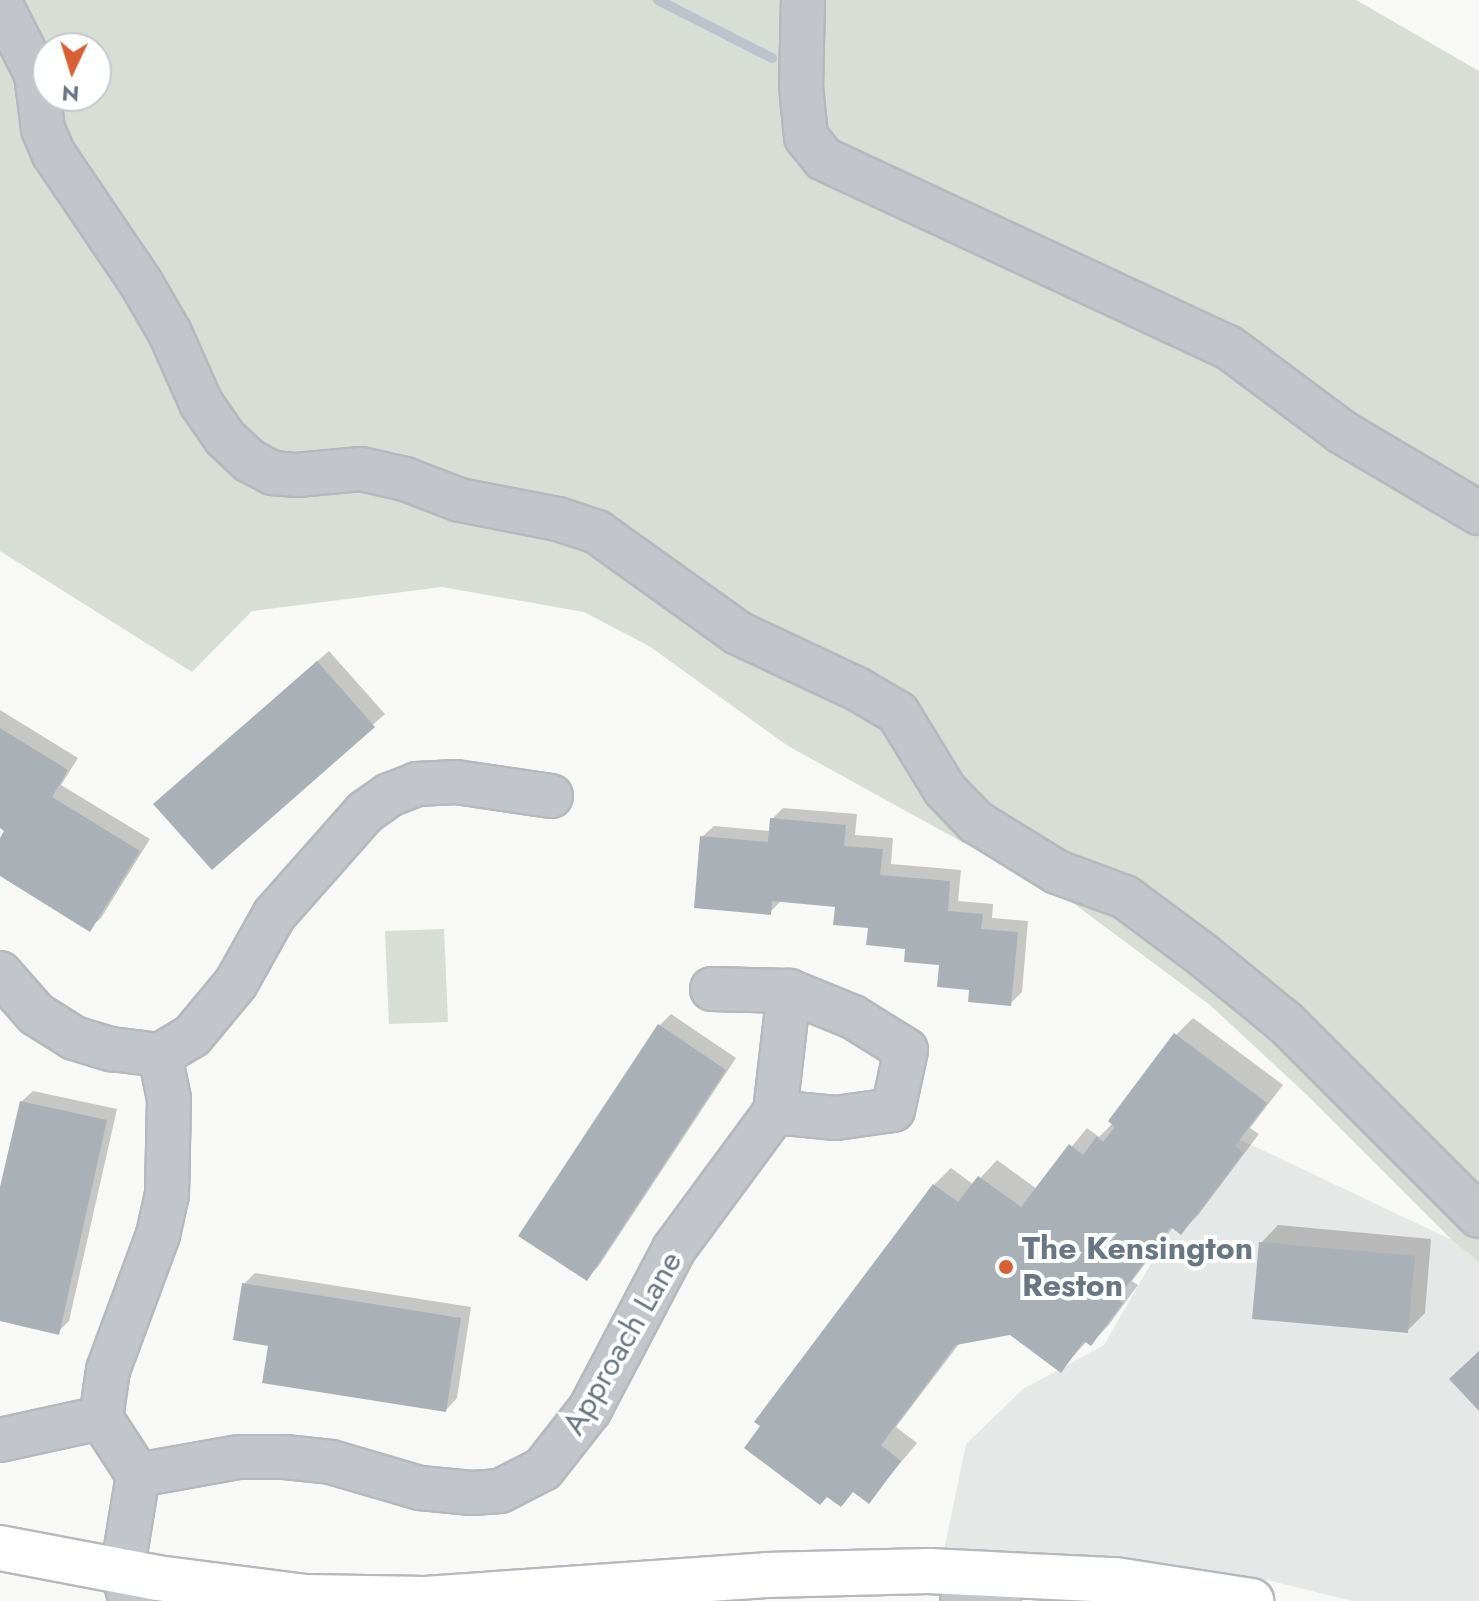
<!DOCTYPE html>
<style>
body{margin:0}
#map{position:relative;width:1479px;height:1601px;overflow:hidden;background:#f8f8f6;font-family:Jost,sans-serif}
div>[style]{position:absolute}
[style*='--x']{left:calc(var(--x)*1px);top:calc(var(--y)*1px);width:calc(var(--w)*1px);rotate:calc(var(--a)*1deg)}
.built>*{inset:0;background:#e6e7e7}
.green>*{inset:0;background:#d8ddd5}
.shadow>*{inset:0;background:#0003}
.stream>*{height:10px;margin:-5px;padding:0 5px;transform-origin:5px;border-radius:5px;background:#bbc4ca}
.building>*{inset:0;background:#a9b0b6}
.roads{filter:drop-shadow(2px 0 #b5b9bd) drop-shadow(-2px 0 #b5b9bd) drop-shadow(0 2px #b5b9bd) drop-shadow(0 -2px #b5b9bd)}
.minor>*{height:42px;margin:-21px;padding:0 21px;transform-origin:21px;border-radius:21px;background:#c2c5c9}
.major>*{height:44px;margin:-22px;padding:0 22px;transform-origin:22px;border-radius:22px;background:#fff}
.dots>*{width:22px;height:22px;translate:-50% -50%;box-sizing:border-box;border:4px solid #fff;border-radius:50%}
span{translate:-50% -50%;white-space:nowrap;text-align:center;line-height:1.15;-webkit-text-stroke:8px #fff;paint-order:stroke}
.poi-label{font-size:32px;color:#697785;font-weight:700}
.left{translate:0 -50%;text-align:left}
.street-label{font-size:32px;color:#697785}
.north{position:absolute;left:32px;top:32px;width:80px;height:80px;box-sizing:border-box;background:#fff;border:2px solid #c3c9ce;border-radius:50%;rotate:184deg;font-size:22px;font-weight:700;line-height:32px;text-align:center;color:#697785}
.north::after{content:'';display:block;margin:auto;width:28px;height:36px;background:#d96035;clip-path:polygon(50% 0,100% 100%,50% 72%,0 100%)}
</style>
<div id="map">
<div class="built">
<i style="clip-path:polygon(1226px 1133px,1452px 1240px,1479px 1262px,1479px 1601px,1352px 1601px,1271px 1581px,1163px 1563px,1063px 1553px,944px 1550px,966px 1444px,1023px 1389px,1104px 1345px)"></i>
</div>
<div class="green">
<i style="clip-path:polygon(evenodd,0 0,1356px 0,1479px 71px,1479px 1262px,1452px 1240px,1307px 1095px,1210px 1005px,1073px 903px,788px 746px,649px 646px,584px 612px,442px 587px,252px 611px,192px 672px,0 551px,0 0,48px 48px,96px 48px,96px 96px,48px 96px,48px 48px)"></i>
<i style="clip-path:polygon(444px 929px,448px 1022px,389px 1024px,385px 931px)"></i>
</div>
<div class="shadow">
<i style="clip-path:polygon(329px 651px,385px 714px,212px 867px,167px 793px)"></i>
<i style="clip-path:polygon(0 710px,78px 758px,61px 785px,150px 839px,101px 918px,89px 929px,0 874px,0 841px,7px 830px,0 826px)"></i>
<i style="clip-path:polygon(783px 808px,857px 814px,855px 835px,893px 838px,891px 864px,961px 870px,958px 901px,993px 904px,992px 918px,1028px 921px,1022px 992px,1010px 1004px,971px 988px,941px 963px,837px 905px,782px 900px,770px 912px,702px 837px,714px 826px,771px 831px,772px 819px)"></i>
<i style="clip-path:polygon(671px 1014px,736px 1058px,598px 1267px,586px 1278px,659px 1026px)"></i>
<i style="clip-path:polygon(1193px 1018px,1283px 1085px,1250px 1128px,1259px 1134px,1198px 1215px,1181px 1232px,1174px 1226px,1132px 1281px,1138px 1285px,1108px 1326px,1091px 1343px,1087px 1341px,1060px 1371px,1011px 1333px,959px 1344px,896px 1427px,917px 1443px,869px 1501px,934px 1185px,951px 1168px,974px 1185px,997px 1160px,1037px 1189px,1087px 1128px,1099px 1137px,1113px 1123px,1176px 1035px)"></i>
<i style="clip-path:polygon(33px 1091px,117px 1109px,69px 1321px,58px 1332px,0 1319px,0 1197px,21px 1102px)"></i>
<i style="clip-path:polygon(1278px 1225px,1431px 1239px,1425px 1313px,1408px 1330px,1261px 1243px)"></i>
<i style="clip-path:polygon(255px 1273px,471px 1307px,457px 1398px,446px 1410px,270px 1345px,244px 1284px)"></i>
</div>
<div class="stream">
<i style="--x:658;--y:0;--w:128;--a:27"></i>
</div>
<div class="building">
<i style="clip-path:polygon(317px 661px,375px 727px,212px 870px,153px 804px)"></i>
<i style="clip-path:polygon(0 728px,68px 770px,52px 797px,140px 851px,90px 932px,0 876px,0 838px,4px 831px,0 828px)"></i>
<i style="clip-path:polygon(770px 818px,846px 825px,844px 846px,883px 849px,880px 875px,950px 881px,948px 911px,983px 914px,981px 929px,1018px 932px,1011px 1006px,968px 1002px,969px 990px,937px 987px,939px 965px,904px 962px,905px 949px,866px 945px,868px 928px,833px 925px,835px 907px,772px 901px,771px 915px,694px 908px,700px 836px,768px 842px)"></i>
<i style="clip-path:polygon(658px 1024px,726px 1070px,587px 1281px,518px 1236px)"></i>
<i style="clip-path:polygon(1174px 1033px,1267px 1103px,1235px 1146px,1243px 1153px,1181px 1235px,1171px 1227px,1117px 1299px,1123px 1303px,1091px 1346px,1084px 1341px,1061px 1373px,1010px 1335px,956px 1345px,881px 1445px,901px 1461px,869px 1504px,853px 1492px,841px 1507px,827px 1497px,820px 1505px,744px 1448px,760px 1426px,754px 1422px,933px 1184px,958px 1202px,978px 1176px,1021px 1207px,1069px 1144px,1083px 1155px,1097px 1136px,1103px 1142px,1115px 1127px,1108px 1121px)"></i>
<i style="clip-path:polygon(20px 1101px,107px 1120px,59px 1335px,0 1321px,0 1187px)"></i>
<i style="clip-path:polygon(1259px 1242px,1415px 1256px,1408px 1333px,1252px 1319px)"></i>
<i style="clip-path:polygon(242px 1283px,461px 1318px,446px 1412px,262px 1383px,268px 1346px,233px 1340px)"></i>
<i style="clip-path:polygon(1479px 1351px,1479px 1411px,1449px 1379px)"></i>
</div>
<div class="roads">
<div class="minor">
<i style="--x:803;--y:0;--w:86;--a:91.3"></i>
<i style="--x:801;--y:86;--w:51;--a:84.4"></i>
<i style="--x:806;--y:137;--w:28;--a:51"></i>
<i style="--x:824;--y:159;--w:446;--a:25"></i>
<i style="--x:1228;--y:347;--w:142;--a:36.7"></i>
<i style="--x:1342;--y:432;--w:159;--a:30.6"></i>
<i style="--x:0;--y:3;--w:80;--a:63.1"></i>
<i style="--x:36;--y:74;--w:55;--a:82.7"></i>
<i style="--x:43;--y:129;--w:26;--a:67"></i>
<i style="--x:53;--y:153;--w:157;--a:55.9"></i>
<i style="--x:141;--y:283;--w:58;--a:59.9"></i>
<i style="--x:170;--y:333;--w:77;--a:66.1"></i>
<i style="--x:201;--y:403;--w:42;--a:55.6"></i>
<i style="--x:225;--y:438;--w:34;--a:43"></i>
<i style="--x:250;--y:461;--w:26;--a:28"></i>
<i style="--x:273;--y:473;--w:24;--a:5"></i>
<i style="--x:297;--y:475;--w:64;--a:-5.4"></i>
<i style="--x:361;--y:469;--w:45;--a:12.8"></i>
<i style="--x:405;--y:479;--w:59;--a:20.9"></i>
<i style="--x:460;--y:500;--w:100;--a:11"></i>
<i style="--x:558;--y:519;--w:41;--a:18.4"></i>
<i style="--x:597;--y:532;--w:173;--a:35.6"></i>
<i style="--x:738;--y:633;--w:134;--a:25.2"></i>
<i style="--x:859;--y:690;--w:45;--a:30.5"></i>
<i style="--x:898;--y:713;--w:90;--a:58.6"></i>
<i style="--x:945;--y:790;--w:45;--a:45.9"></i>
<i style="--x:976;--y:822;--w:95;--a:31.7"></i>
<i style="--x:1057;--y:872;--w:72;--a:20.2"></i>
<i style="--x:1125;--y:897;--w:97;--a:36.6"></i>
<i style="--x:1203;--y:955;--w:106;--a:39.3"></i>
<i style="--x:1285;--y:1022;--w:274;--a:45"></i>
<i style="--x:0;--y:973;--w:55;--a:48.7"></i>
<i style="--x:36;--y:1014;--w:45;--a:32.3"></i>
<i style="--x:74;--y:1038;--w:39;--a:17"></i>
<i style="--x:111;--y:1049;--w:49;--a:7"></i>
<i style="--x:712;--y:989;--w:77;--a:1.5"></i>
<i style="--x:789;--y:991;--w:69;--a:22.1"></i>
<i style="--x:853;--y:1017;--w:62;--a:31.9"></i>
<i style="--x:906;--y:1050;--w:61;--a:102.2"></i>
<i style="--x:893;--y:1110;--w:58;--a:172"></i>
<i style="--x:836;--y:1118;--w:61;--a:-174.4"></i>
<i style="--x:0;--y:1440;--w:103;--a:-12.3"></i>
<i style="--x:138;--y:1475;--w:103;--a:-10.1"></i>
<i style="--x:239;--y:1457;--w:46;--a:0"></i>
<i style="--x:285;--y:1457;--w:46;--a:6.2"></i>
<i style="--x:331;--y:1462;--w:93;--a:16.3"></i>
<i style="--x:420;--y:1488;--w:52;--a:5.5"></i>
<i style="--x:472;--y:1493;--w:28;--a:-4"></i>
<i style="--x:500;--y:1491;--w:48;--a:-27.1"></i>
<i style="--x:543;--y:1469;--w:76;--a:-51.9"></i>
<i style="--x:590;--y:1409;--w:181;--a:-62.3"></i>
<i style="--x:674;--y:1249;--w:170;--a:-53.6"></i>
<i style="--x:775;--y:1112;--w:122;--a:-83.4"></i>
<i style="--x:131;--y:1601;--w:30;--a:-107"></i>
<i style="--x:122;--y:1572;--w:98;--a:-80.6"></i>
<i style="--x:138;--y:1475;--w:68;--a:-123"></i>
<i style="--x:101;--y:1418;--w:49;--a:-81.7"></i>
<i style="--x:108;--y:1370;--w:144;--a:-69.7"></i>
<i style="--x:158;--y:1235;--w:42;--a:-77.6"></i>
<i style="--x:167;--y:1194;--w:95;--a:-88.8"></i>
<i style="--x:169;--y:1099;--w:45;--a:-101.6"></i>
<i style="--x:160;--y:1055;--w:37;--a:-31"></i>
<i style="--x:192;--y:1036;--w:69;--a:-50.3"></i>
<i style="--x:236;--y:983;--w:78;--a:-60.8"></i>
<i style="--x:274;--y:915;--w:137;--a:-48.5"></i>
<i style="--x:365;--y:812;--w:29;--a:-35"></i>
<i style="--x:389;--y:795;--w:30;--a:-21"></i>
<i style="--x:417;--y:784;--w:39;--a:-3"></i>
<i style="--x:456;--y:782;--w:96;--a:8.4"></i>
<i style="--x:962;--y:1601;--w:34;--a:-56"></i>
<i style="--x:981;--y:1573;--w:33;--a:57"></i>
</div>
<div class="major">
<i style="--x:0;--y:1548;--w:160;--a:10.8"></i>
<i style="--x:157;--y:1578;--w:150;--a:7.3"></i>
<i style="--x:306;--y:1597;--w:119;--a:1"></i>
<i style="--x:425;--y:1599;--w:342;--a:-4"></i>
<i style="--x:766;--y:1575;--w:162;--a:-1.4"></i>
<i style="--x:928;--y:1571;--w:187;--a:2.8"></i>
<i style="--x:1115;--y:1580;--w:138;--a:8.8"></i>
</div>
</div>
<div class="dots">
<i style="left:1006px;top:1267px;background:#d96035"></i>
</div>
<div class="poi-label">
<span class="left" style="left:1022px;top:1267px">The Kensington<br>Reston</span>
</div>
<div class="street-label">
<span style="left:622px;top:1343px;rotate:-60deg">Approach Lane</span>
</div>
<div class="north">N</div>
</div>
